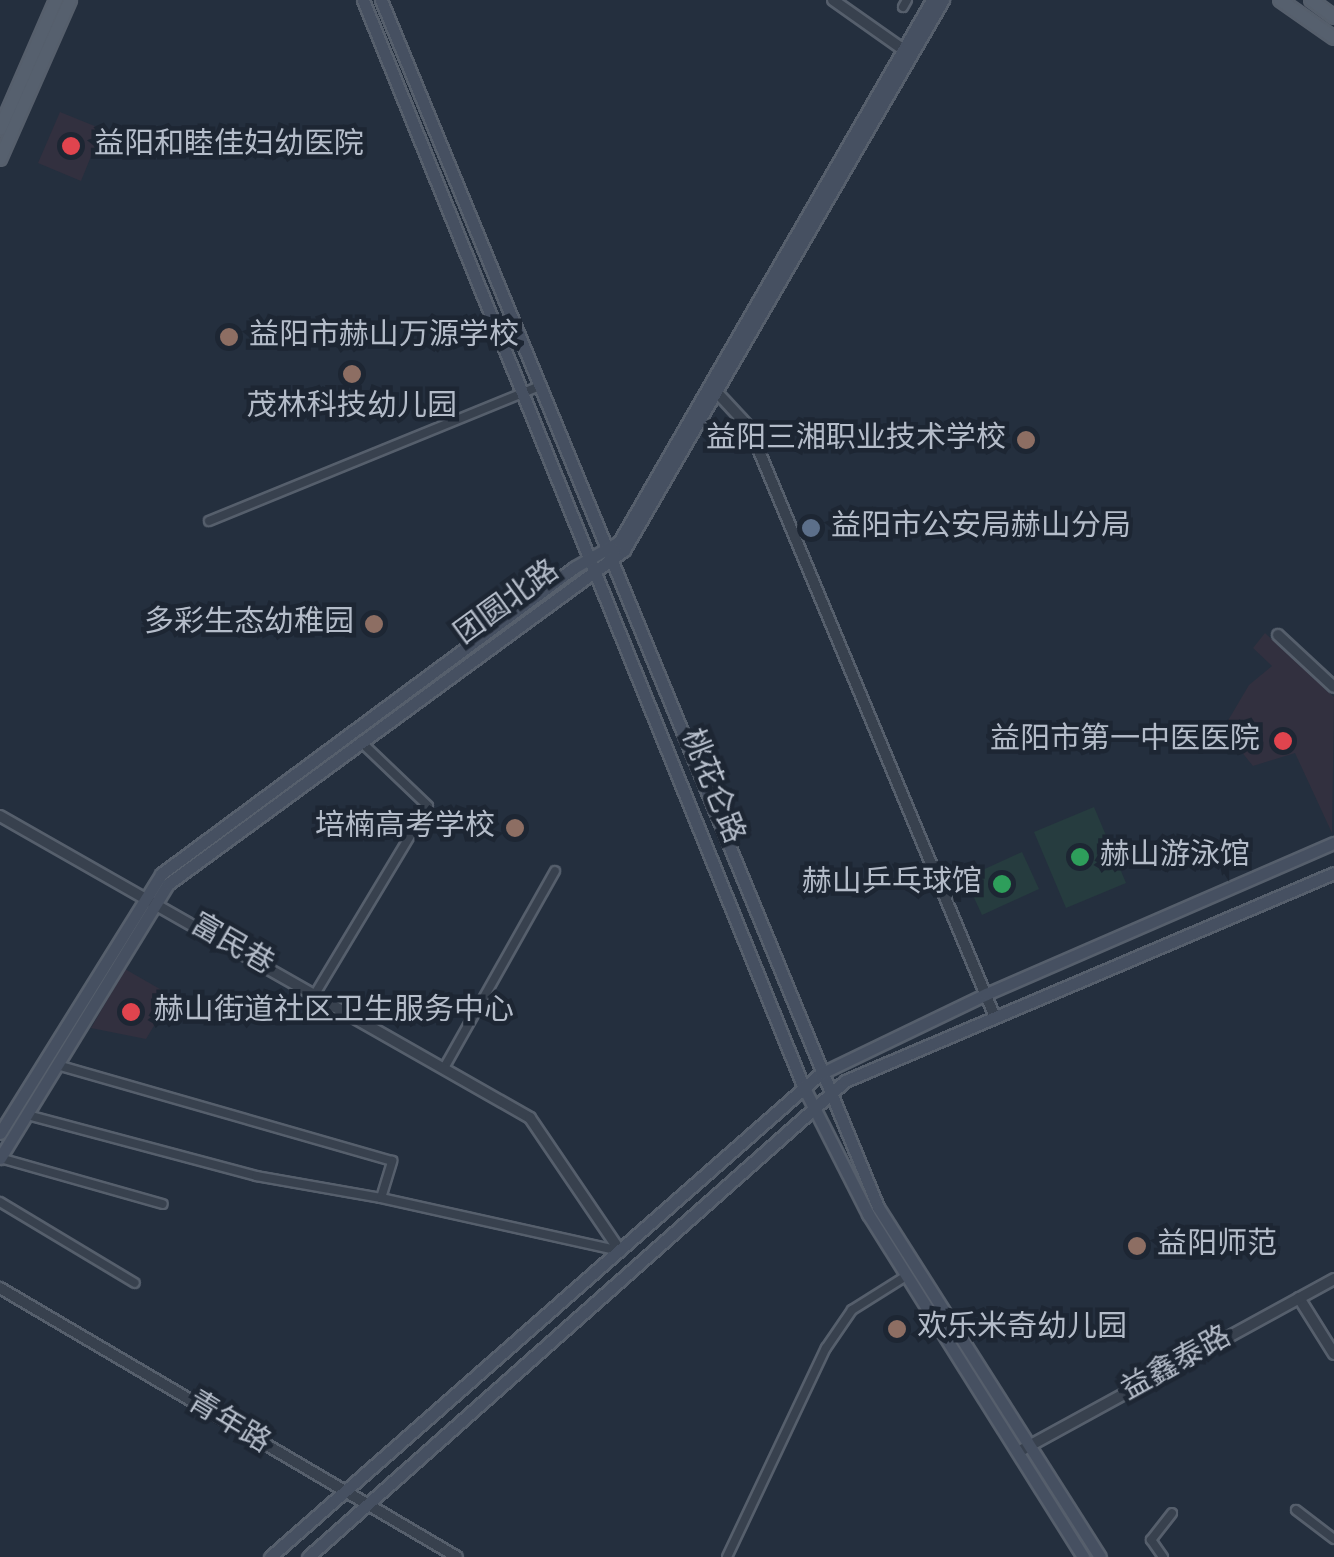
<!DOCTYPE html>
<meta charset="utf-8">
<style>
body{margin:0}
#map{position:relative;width:1334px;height:1557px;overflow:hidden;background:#242f3e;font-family:Overpass,"Noto Sans SC",sans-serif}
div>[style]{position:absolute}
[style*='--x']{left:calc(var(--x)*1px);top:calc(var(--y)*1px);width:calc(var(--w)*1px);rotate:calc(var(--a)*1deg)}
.medical>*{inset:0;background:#32303f}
.green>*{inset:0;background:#263c3f}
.roads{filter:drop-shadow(2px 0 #565f6c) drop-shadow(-2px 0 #565f6c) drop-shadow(0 2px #565f6c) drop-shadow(0 -2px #565f6c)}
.minor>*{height:8px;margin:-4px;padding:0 4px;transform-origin:4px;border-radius:4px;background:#38414e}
.tertiary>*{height:10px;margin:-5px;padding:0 5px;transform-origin:5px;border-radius:5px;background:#38414e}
.secondary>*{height:11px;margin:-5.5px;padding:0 5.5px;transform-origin:5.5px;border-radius:5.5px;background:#465061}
.primary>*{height:12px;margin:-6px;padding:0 6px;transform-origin:6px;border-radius:6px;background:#56606e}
.dots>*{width:28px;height:28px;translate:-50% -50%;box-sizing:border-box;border:5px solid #1d2633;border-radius:50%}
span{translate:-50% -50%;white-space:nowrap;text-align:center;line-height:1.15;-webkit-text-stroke:9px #1d2633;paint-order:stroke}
.poi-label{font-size:30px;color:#b4bcc9}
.left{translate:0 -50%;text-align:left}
.right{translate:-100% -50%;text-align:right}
.street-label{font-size:30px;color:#b4bcc9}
</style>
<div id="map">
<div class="medical">
<i style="clip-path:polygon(60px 112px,102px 129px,81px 181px,38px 163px)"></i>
<i style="clip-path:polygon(1265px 633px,1334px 697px,1332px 833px,1295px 753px,1253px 766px,1223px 729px,1249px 685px,1272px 666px,1253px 648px)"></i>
<i style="clip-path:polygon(125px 969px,172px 996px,146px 1039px,91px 1028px)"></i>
</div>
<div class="green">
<i style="clip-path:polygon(1094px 807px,1126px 883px,1066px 908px,1034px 832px)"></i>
<i style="clip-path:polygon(1022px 852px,1039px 889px,982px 915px,965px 878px)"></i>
</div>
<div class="roads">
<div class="minor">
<i style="--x:903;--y:7;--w:8;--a:-60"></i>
<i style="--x:209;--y:521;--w:357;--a:-22.2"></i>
<i style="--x:315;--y:994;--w:219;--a:-59"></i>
<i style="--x:428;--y:806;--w:93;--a:-136.3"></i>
<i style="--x:444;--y:1068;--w:226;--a:-60.6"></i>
<i style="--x:27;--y:1115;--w:237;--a:14.9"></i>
<i style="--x:256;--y:1176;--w:127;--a:10"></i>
<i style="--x:381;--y:1198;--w:39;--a:-73"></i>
<i style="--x:392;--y:1161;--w:348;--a:-164"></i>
<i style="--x:0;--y:1158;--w:169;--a:15.8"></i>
<i style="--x:381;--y:1198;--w:245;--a:12.5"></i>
<i style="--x:0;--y:1202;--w:157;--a:31"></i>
<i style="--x:1296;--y:1510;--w:48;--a:37.3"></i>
<i style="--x:727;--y:1557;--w:231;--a:-64.7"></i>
<i style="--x:826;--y:1348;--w:46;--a:-55.6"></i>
<i style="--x:852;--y:1310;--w:64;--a:-32.2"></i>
<i style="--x:1163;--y:1557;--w:21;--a:-125"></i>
<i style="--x:1151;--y:1540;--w:34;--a:-52"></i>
</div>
<div class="tertiary">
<i style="--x:833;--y:0;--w:87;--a:35.2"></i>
<i style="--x:711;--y:386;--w:56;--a:47.2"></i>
<i style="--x:749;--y:427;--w:639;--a:67.37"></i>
<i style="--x:1278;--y:635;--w:76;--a:42.9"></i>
<i style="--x:0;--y:816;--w:610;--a:29.67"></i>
<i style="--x:530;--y:1118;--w:161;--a:55.9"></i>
<i style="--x:0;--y:1288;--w:530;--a:30.48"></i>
<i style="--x:1299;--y:1298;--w:66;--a:58"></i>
<i style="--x:1020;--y:1451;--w:358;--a:-28.7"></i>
</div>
<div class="secondary">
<i style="--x:363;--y:0;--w:1172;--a:67.94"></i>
<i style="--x:803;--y:1086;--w:144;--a:63.1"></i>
<i style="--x:868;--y:1214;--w:405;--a:57.9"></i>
<i style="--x:381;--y:0;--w:1305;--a:67.62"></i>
<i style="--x:878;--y:1207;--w:414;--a:57.6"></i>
<i style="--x:0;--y:1133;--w:305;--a:-58.1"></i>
<i style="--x:161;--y:874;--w:515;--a:-36.56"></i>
<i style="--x:575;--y:567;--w:51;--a:-29.6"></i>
<i style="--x:619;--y:542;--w:626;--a:-59.99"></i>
<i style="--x:0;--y:1158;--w:321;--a:-58.5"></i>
<i style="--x:168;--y:884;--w:565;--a:-36.22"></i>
<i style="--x:624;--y:550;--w:636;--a:-59.89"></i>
<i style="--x:270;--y:1557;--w:732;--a:-41.29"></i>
<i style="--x:820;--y:1074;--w:184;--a:-25.7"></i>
<i style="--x:986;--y:994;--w:379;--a:-23.5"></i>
<i style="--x:308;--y:1557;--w:718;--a:-41.55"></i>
<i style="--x:845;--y:1081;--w:531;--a:-23.04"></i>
</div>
<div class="primary">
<i style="--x:1280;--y:0;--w:66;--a:35.1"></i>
<i style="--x:1311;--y:0;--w:29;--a:36"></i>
<i style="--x:0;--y:129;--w:141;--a:-66.5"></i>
<i style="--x:0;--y:159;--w:174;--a:-66.2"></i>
</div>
</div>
<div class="dots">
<i style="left:71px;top:146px;background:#e0444e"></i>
<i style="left:229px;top:337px;background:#8d6e63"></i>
<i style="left:352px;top:374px;background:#8d6e63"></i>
<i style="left:1026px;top:440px;background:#8d6e63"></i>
<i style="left:811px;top:528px;background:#5c6f8a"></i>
<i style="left:374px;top:624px;background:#8d6e63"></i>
<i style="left:1283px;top:741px;background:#e0444e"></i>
<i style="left:515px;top:828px;background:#8d6e63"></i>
<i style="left:1080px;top:857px;background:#2e9e5b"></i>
<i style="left:1002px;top:884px;background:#2e9e5b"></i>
<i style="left:131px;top:1012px;background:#e0444e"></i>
<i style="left:1137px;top:1246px;background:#8d6e63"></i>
<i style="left:897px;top:1329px;background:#8d6e63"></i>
</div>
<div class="poi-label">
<span class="left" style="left:94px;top:146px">益阳和睦佳妇幼医院</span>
<span class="left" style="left:249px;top:337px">益阳市赫山万源学校</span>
<span style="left:352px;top:408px">茂林科技幼儿园</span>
<span class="right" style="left:1006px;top:440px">益阳三湘职业技术学校</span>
<span class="left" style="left:831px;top:528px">益阳市公安局赫山分局</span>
<span class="right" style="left:354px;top:624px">多彩生态幼稚园</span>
<span class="right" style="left:1260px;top:741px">益阳市第一中医医院</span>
<span class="right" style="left:495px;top:828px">培楠高考学校</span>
<span class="left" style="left:1100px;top:857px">赫山游泳馆</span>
<span class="right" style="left:982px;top:884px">赫山乒乓球馆</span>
<span class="left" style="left:154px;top:1012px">赫山街道社区卫生服务中心</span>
<span class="left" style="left:1157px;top:1246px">益阳师范</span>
<span class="left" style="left:917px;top:1329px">欢乐米奇幼儿园</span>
</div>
<div class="street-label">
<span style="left:508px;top:604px;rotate:-36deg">团圆北路</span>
<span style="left:711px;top:787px;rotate:68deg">桃花仑路</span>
<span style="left:231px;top:946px;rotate:30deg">富民巷</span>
<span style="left:1177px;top:1365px;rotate:-29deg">益鑫泰路</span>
<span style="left:228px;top:1424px;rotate:31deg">青年路</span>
</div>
</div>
